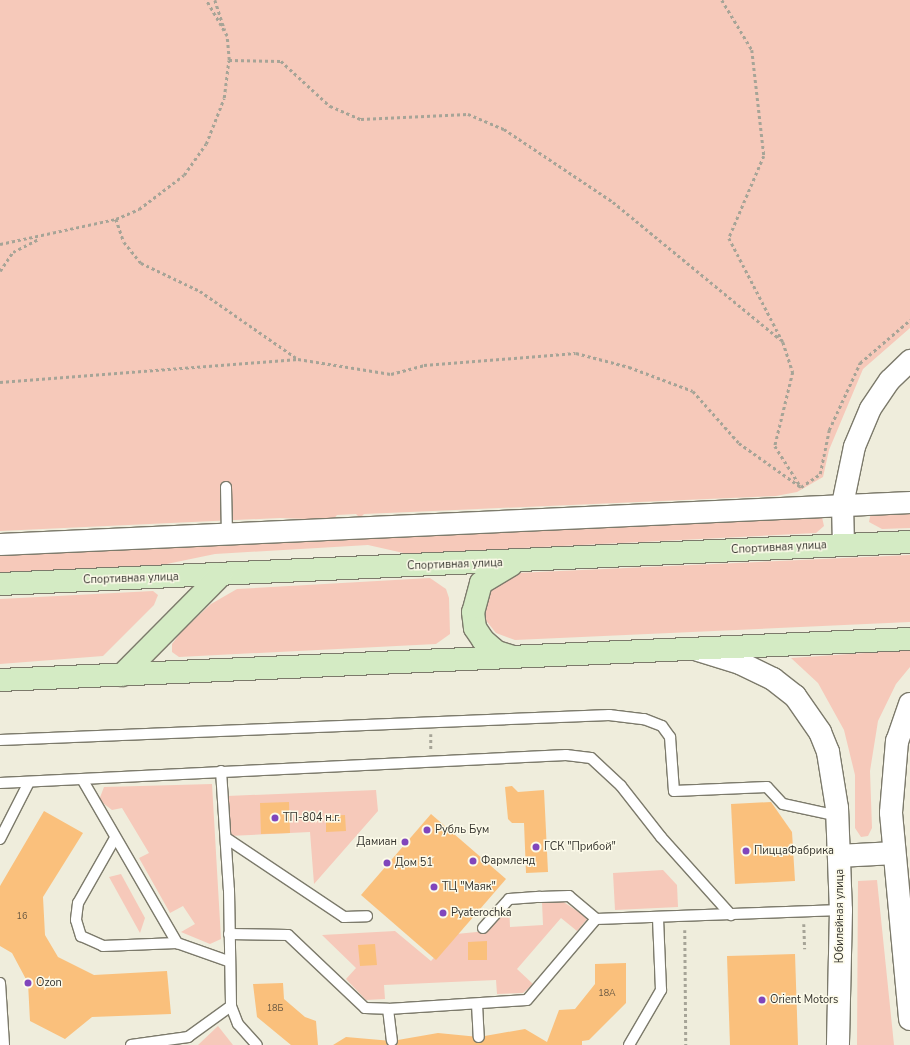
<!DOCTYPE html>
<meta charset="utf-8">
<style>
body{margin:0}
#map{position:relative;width:910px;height:1045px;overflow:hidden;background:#efeddc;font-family:"Nunito Sans",sans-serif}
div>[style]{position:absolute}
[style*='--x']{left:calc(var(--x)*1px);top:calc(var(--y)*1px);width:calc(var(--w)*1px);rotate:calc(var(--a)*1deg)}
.green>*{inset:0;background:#f6c9ba}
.building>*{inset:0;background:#fac07c}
.path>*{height:2.5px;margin-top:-1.25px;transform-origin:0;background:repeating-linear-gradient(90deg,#a6a497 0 3px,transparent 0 6px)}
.roads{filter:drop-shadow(1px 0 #7c7a6b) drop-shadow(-1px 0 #7c7a6b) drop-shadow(0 1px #7c7a6b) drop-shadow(0 -1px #7c7a6b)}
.lane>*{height:10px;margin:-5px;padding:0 5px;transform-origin:5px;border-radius:5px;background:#fff}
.street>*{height:21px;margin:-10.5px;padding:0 10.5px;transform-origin:10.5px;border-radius:10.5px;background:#fff}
.secondary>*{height:22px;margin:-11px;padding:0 11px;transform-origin:11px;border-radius:11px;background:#fff}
.primary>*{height:22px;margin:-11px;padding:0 11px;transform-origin:11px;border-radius:11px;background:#d4ebc4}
.dots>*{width:11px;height:11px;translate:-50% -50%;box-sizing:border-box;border:2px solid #fcfae9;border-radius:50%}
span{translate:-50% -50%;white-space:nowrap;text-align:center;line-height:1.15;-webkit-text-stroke:3px #fcfae9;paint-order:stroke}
.number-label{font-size:9px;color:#665641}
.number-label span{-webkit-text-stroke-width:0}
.street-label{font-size:11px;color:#34332d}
.poi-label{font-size:11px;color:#34332d}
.left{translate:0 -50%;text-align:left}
.right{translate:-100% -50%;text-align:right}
</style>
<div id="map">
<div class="green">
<i style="clip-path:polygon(0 0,910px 0,910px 328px,863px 369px,829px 450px,823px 477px,797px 492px,776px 496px,364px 514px,360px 518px,356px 514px,337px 515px,333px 520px,280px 518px,0 531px)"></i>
<i style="clip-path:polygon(910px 505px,910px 528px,882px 529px,869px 522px,871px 512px)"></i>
<i style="clip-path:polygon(821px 513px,824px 526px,816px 533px,408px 554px,368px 545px,215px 554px,157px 566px,0 573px,0 547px)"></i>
<i style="clip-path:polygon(910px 555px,910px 622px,515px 640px,496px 633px,484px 618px,483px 601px,489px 587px,516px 573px)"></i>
<i style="clip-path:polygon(430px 578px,446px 589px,449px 598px,450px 634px,436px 644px,179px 657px,172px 652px,172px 644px,182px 631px,211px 604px,237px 589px)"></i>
<i style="clip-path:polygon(153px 591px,158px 595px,154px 605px,103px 656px,0 664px,0 599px)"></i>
<i style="clip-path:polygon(910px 650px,910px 667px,896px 684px,878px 721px,870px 771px,872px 828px,868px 836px,861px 837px,855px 828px,855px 775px,844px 730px,818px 683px,791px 658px)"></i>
<i style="clip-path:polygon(212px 784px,221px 939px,210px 944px,181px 932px,195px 924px,183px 906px,170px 913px,139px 858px,149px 853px,122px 808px,112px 810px,99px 800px,104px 787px)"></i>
<i style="clip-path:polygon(376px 790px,378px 811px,314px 884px,310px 832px,229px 836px,227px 796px)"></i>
<i style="clip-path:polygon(663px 870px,677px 885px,678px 907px,615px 910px,613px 873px)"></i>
<i style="clip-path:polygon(121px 874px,145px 918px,140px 933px,109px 877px)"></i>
<i style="clip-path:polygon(877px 880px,894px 1045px,857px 1045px,858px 881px)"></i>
<i style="clip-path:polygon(562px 901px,588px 918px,577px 931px,561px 918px,517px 969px,533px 984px,523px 993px,497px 994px,496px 980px,384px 985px,385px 999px,366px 1000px,346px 979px,356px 968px,322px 935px,395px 931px,431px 961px,456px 934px,487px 931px,509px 904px,510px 927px,543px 925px,542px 902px)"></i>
<i style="clip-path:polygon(218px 1026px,233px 1045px,198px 1045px)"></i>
</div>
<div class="building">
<i style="clip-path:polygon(512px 786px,518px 792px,544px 790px,548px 872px,526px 873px,524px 823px,512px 823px,508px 819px,505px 787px)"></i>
<i style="clip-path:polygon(289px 802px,290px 833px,261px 834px,260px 803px)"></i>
<i style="clip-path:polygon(771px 802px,792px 832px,795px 881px,735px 884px,731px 804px)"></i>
<i style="clip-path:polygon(44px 811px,83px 833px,43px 897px,45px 935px,58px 957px,94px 975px,167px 971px,171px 1014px,92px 1017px,65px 1039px,30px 1021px,28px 983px,12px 953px,0 946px,0 886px)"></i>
<i style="clip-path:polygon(431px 814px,506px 879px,436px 960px,361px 895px)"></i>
<i style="clip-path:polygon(345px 815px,346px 831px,326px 832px,326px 816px)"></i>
<i style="clip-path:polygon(487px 941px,487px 960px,468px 960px,468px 942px)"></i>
<i style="clip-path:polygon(375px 944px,377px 965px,360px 966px,358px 945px)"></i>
<i style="clip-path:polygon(795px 954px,798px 1045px,730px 1045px,727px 956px)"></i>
<i style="clip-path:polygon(626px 963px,626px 1003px,589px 1040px,582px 1041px,582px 1045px,333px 1045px,346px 1037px,392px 1041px,438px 1033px,479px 1037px,525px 1029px,547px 1042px,559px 1010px,575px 1009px,595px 984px,595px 964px)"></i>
<i style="clip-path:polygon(283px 983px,284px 999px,305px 1017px,316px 1021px,318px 1045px,291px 1045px,257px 1017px,253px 984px)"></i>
</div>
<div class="path">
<i style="--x:215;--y:0;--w:32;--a:72"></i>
<i style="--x:722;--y:0;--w:58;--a:59"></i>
<i style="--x:752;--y:50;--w:107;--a:83.5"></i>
<i style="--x:764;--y:156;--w:89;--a:113.1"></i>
<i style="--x:729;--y:238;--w:117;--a:62.6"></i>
<i style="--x:783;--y:342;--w:32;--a:72"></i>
<i style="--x:793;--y:372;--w:76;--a:103.7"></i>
<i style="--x:775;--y:446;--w:49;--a:57.6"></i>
<i style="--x:801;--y:487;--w:23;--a:-34"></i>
<i style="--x:820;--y:474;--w:45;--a:-78.4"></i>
<i style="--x:829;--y:430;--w:74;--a:-65.2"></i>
<i style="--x:860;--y:363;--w:66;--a:-40.7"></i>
<i style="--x:229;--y:60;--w:52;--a:1.1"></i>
<i style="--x:281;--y:61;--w:67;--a:42.6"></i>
<i style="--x:330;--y:106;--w:34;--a:23"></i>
<i style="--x:361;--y:119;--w:107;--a:-2.7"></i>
<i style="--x:468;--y:114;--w:39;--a:23"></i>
<i style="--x:504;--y:129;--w:131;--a:33.8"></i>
<i style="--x:613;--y:202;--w:217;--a:39.4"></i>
<i style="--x:116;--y:219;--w:24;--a:71"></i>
<i style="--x:124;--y:242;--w:27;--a:51"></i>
<i style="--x:141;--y:263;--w:65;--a:25.4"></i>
<i style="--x:200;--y:291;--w:119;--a:34.8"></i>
<i style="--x:0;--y:244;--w:119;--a:-12.2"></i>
<i style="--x:116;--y:219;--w:25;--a:-23"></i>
<i style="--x:139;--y:209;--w:56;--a:-37.1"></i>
<i style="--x:184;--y:175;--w:38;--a:-55"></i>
<i style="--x:206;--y:144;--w:49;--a:-68.6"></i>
<i style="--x:224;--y:98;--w:38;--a:-83"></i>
<i style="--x:229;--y:60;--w:24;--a:-95"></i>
<i style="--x:227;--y:36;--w:42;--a:-120.3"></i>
<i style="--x:0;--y:271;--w:23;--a:-56"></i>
<i style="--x:13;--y:252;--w:30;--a:-27"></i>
<i style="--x:0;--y:382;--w:299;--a:-4.4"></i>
<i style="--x:298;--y:359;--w:94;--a:9.2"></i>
<i style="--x:391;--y:374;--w:34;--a:-15"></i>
<i style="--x:424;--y:365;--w:152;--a:-4.5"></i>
<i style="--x:576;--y:353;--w:55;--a:14.8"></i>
<i style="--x:629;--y:367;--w:68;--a:20.6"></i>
<i style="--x:693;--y:391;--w:69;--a:48.5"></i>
<i style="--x:739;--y:443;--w:76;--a:35.4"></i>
<i style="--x:431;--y:734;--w:15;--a:90"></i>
<i style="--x:804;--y:924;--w:25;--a:88"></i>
<i style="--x:685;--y:930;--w:115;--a:89.5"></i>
</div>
<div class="roads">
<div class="lane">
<i style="--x:226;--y:487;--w:46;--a:88.8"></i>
<i style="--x:0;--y:740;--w:610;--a:-2.35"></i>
<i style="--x:609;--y:715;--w:35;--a:7"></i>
<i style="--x:644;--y:719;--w:19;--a:21"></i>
<i style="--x:662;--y:726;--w:14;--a:54"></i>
<i style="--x:670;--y:737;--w:54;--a:85.8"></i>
<i style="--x:674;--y:791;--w:93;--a:-2.5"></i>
<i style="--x:767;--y:787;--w:23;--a:47"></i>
<i style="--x:783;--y:804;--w:56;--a:12.3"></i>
<i style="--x:221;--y:771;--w:119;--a:86.2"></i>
<i style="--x:229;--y:890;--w:116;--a:89"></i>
<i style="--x:231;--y:1006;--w:19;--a:69"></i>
<i style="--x:238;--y:1024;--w:28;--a:48"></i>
<i style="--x:82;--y:779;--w:190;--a:59.9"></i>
<i style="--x:0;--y:783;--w:567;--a:-2.83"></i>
<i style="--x:566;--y:755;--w:25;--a:7"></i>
<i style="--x:591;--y:758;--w:41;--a:43"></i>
<i style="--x:621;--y:786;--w:65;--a:51.9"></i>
<i style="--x:661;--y:837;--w:105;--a:48.1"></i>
<i style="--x:115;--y:838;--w:75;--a:119.6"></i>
<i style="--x:78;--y:903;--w:17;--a:97"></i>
<i style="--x:76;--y:920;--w:17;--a:73"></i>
<i style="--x:81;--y:936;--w:24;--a:24"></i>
<i style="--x:103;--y:946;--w:74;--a:-2.3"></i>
<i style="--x:177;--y:943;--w:54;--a:19.4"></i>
<i style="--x:226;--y:838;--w:142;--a:33.8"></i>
<i style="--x:344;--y:917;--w:23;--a:-2"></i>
<i style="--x:0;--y:839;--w:64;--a:-63"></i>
<i style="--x:483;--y:928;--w:39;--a:-48"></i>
<i style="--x:509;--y:899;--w:31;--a:-4"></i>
<i style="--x:540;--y:897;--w:29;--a:-2"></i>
<i style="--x:569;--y:896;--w:35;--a:40"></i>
<i style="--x:596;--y:919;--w:245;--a:-2.1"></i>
<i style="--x:229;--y:934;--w:59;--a:1"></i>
<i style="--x:288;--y:935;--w:106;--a:43.5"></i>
<i style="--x:365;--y:1008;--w:23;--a:2"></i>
<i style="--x:388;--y:1009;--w:139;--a:-3.7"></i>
<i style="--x:527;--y:1000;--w:106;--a:-49.6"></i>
<i style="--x:0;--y:983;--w:62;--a:86.3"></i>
<i style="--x:477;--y:1004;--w:33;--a:87"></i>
<i style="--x:388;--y:1009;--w:32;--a:83"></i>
<i style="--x:131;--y:1045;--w:58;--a:-8"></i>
<i style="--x:188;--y:1037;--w:53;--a:-35.8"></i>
<i style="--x:629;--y:1045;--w:64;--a:-59.8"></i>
<i style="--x:661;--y:990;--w:71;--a:-92.4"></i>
</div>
<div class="street">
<i style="--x:0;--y:544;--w:911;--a:-2.64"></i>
<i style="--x:843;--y:545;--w:41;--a:-91.4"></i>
<i style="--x:842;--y:504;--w:59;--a:-78.3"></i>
<i style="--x:854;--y:446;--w:41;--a:-67.2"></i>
<i style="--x:870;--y:408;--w:34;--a:-56"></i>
<i style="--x:889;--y:380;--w:29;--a:-44"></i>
</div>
<div class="secondary">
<i style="--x:698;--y:650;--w:44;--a:17.2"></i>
<i style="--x:740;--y:663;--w:37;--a:26"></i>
<i style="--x:773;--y:679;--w:28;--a:38"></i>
<i style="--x:795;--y:696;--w:44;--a:55.2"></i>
<i style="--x:820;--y:732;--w:22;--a:68"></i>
<i style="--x:828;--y:752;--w:57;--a:80.9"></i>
<i style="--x:837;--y:808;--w:102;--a:87.8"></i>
<i style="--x:841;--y:910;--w:135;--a:91.3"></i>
<i style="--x:910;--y:704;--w:39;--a:109"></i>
<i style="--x:897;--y:741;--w:72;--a:94.8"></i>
<i style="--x:891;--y:813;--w:207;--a:84.7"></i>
<i style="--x:839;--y:856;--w:55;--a:-3.1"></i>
</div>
<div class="primary">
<i style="--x:511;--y:565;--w:35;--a:149"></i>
<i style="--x:481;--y:583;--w:30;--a:105"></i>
<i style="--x:473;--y:612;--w:16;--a:83"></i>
<i style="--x:475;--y:628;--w:14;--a:56"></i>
<i style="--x:483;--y:640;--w:18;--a:41"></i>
<i style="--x:497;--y:652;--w:17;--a:17"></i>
<i style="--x:0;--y:584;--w:911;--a:-2.64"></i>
<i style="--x:122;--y:675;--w:141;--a:-45.3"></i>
<i style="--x:0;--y:680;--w:911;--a:-2.58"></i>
</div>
</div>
<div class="dots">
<i style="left:275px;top:818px;background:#8046bc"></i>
<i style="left:427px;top:830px;background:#8046bc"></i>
<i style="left:405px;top:842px;background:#8046bc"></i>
<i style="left:536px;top:847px;background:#8046bc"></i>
<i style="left:746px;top:851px;background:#8046bc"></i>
<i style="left:473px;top:861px;background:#8046bc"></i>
<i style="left:387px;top:863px;background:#8046bc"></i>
<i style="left:434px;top:887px;background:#8046bc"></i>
<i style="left:443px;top:913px;background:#8046bc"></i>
<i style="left:28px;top:983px;background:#8046bc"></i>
<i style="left:762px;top:1000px;background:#8046bc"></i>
</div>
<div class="number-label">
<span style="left:22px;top:916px">16</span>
<span style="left:607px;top:993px">18А</span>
<span style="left:275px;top:1008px">18Б</span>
</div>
<div class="street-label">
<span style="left:779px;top:548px;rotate:-3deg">Спортивная улица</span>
<span style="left:455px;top:565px;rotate:-2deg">Спортивная улица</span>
<span style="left:131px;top:579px;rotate:-2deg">Спортивная улица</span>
<span style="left:840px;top:916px;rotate:-90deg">Юбилейная улица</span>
</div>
<div class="poi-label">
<span class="left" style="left:283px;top:818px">ТП-804 н.г.</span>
<span class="left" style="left:435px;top:830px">Рубль Бум</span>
<span class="right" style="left:397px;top:842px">Дамиан</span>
<span class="left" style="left:544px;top:847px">ГСК "Прибой"</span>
<span class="left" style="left:754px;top:851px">ПиццаФабрика</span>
<span class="left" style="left:481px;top:861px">Фармленд</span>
<span class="left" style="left:395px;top:863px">Дом 51</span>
<span class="left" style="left:442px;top:887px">ТЦ "Маяк"</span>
<span class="left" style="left:451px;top:913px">Pyaterochka</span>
<span class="left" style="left:36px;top:983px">Ozon</span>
<span class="left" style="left:770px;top:1000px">Orient Motors</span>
</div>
</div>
